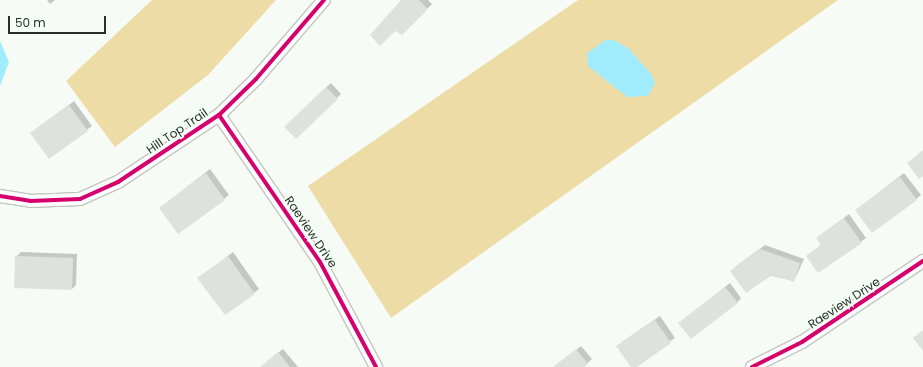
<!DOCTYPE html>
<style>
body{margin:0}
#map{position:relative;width:923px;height:367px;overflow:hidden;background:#f6fbf6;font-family:Poppins,sans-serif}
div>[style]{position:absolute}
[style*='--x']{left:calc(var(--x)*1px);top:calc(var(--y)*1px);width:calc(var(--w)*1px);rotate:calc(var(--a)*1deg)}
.green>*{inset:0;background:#eedca6}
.water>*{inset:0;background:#a0ecfc}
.shadow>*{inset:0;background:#0003}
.building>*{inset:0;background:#dde2dc}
.roads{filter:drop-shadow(1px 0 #c2c7c2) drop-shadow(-1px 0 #c2c7c2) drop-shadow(0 1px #c2c7c2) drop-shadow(0 -1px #c2c7c2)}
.minor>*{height:12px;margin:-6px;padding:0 6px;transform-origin:6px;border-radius:6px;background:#fefefe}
.cycleway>*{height:4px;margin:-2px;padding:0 2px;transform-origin:2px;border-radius:2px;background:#d6006c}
span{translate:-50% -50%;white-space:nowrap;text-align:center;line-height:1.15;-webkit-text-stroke:3.5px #f3fef5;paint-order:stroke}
.street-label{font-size:12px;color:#282f29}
.scale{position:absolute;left:8px;top:16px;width:98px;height:18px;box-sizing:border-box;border:2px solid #282f29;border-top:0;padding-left:5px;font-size:12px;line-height:14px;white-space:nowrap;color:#282f29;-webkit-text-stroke:3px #f3fef5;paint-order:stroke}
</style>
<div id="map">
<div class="green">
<i style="clip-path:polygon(152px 0,276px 0,208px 75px,115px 147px,66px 81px)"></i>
<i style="clip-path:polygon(578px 0,838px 0,391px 318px,308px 186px)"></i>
</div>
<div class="water">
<i style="clip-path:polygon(606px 40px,614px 40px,628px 48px,651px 74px,655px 83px,648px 96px,627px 97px,588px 66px,587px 53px)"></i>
<i style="clip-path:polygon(0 41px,9px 62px,0 86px)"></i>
</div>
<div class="shadow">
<i style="clip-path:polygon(47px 0,55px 0,50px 4px)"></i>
<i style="clip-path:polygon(403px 0,428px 0,432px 4px,402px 34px)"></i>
<i style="clip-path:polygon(331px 83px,341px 94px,296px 138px,285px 127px)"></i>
<i style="clip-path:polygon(74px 101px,92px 126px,49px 158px,36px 129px)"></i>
<i style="clip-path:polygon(210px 169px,229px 195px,178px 233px,160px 208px)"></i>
<i style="clip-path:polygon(904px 173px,921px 195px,916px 199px,856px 210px)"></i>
<i style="clip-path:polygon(849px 214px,866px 238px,819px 272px,807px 256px,822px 244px,817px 238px,822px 234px)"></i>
<i style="clip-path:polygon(765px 245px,804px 259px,794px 281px,735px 267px)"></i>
<i style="clip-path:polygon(21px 252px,77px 254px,76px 285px,72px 289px,16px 257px)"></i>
<i style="clip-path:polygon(233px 252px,259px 289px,225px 314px,199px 278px)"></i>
<i style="clip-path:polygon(730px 283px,741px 298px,737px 303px,684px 319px)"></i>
<i style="clip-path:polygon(660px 316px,675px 338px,632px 367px,622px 342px)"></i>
<i style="clip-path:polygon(581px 346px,592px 359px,583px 367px,554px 367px)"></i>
<i style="clip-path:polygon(283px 349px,298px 367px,261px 367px)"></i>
</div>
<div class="building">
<i style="clip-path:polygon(401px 0,419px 0,428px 9px,402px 35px,395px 31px,380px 46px,370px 35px)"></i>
<i style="clip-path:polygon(326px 87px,338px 99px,296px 139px,284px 127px)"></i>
<i style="clip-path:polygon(69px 105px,88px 131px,49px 159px,30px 133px)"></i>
<i style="clip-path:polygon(923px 150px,923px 176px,919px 179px,907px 163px)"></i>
<i style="clip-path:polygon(206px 173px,225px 200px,178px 234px,159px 208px)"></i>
<i style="clip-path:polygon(900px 177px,917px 200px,872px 233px,855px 210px)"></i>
<i style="clip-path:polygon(844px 218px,862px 243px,818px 273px,806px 256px,821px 245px,816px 238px)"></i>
<i style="clip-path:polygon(760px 249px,800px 263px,794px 282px,772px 275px,746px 293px,730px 271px)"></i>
<i style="clip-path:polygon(15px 256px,73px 258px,72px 290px,14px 288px)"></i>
<i style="clip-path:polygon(228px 256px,255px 294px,225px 315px,197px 278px)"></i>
<i style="clip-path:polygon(725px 287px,738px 303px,691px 339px,678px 323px)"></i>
<i style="clip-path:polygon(655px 320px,671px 343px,637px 367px,631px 367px,616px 346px)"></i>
<i style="clip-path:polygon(923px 330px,923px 351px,913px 338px)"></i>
<i style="clip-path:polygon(576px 349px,588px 364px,584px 367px,553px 367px)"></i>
<i style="clip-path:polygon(278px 352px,290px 367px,260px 367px)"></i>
</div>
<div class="roads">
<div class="minor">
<i style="--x:219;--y:115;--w:178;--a:55.5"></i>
<i style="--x:320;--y:262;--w:119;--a:61.9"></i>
<i style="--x:0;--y:196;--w:30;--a:9"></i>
<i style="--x:30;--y:201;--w:50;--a:-2.3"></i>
<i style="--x:80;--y:199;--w:42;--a:-24.1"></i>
<i style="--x:118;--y:182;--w:121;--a:-33.6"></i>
<i style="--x:219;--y:115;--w:52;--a:-44.2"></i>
<i style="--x:256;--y:79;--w:104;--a:-49.3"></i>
<i style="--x:752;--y:367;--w:56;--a:-26.6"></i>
<i style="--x:802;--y:342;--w:146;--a:-33.8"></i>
</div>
</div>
<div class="cycleway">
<i style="--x:219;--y:115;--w:178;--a:55.5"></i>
<i style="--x:320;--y:262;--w:119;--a:61.9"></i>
<i style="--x:0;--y:196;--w:30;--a:9"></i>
<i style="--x:30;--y:201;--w:50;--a:-2.3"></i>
<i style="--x:80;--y:199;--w:42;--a:-24.1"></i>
<i style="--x:118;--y:182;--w:121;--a:-33.6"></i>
<i style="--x:219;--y:115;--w:52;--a:-44.2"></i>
<i style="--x:256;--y:79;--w:104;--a:-49.3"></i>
<i style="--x:752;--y:367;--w:56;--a:-26.6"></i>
<i style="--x:802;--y:342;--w:146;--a:-33.8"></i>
</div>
<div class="street-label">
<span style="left:177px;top:131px;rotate:-34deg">Hill Top Trail</span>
<span style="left:311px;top:232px;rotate:56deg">Raeview Drive</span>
<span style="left:844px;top:303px;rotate:-33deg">Raeview Drive</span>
</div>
<div class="scale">50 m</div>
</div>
